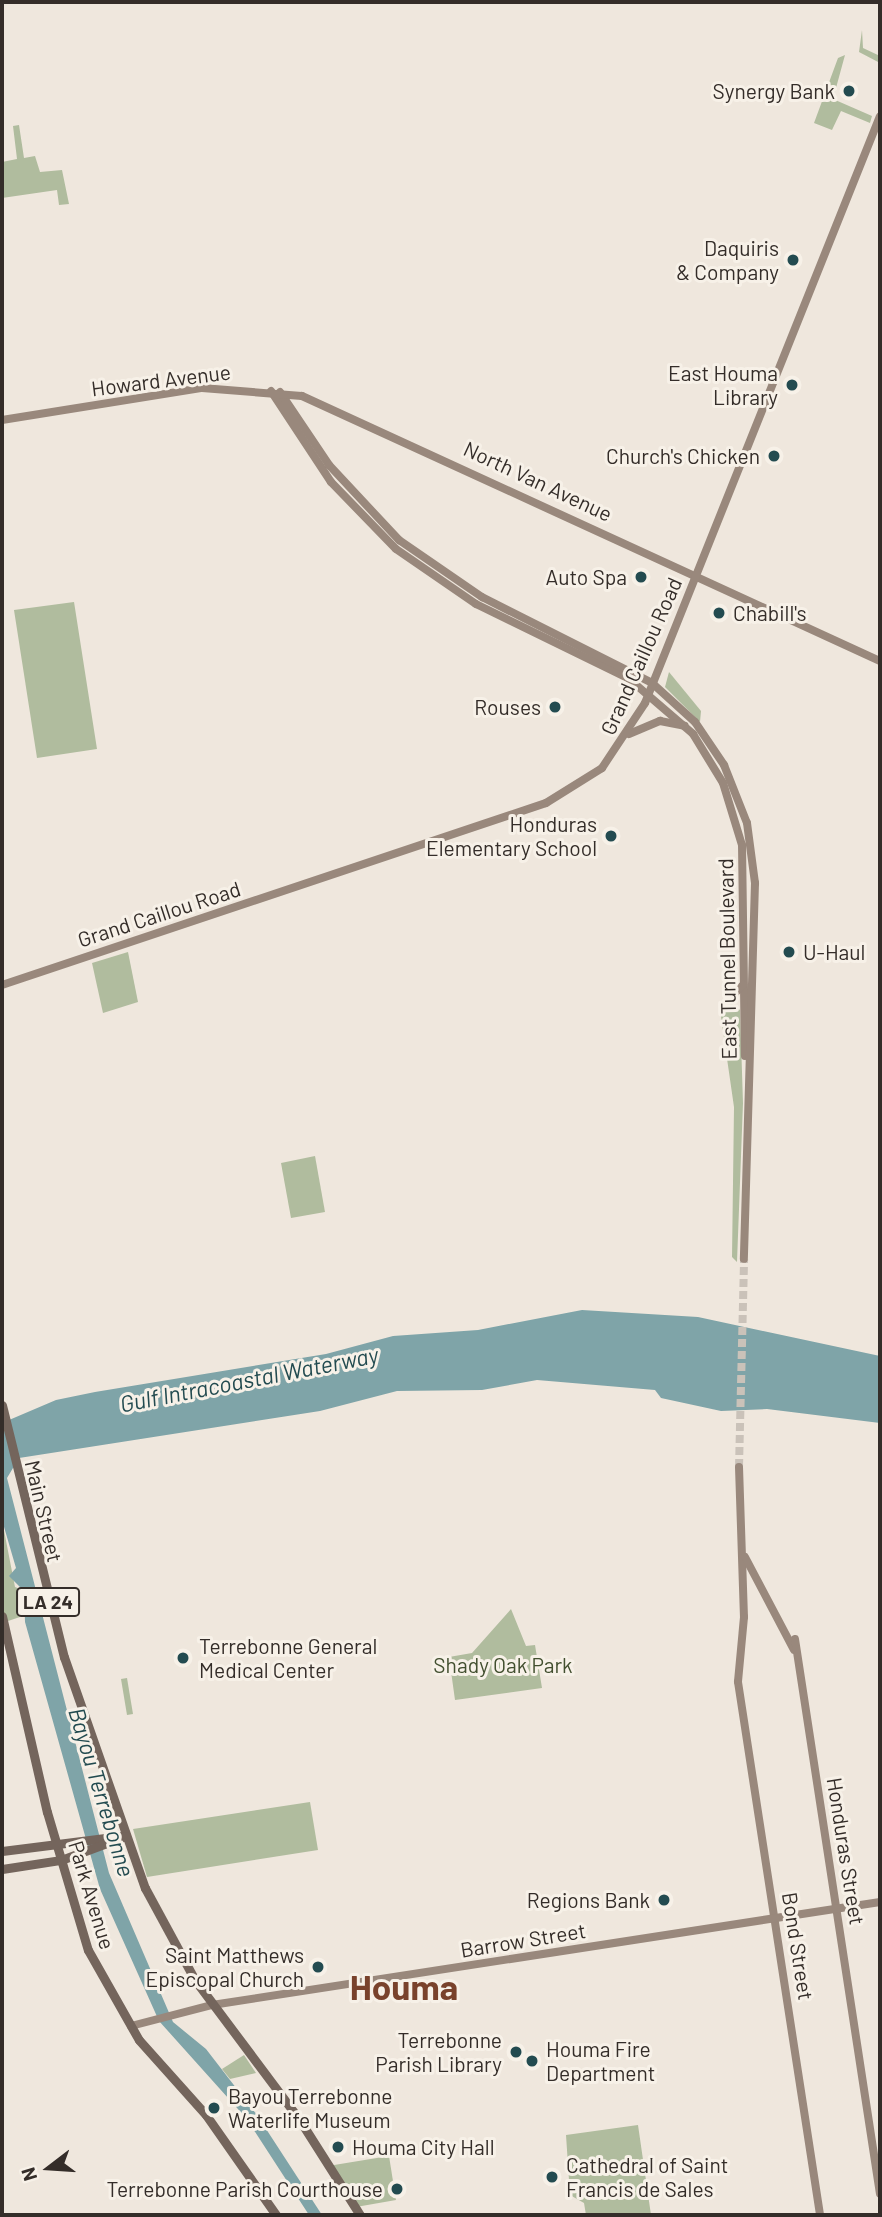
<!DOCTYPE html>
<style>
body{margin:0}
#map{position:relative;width:882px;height:2217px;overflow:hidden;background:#efe7dd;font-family:Barlow,sans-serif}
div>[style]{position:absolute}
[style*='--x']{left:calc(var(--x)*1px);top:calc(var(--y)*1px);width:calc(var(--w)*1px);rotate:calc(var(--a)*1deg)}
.green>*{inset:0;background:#b0bc9e}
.water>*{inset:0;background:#7fa4a8}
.secondary-tunnel>*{height:8px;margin-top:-4px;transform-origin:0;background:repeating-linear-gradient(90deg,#cac2b9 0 8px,transparent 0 12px)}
.secondary>*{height:8px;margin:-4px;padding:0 4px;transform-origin:4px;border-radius:4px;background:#99887c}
.primary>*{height:9px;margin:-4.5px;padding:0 4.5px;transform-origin:4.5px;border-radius:4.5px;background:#74655c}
.dots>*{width:19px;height:19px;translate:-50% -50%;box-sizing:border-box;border:4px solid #f7f1e8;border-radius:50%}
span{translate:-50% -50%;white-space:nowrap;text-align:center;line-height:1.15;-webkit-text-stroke:6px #f7f1e8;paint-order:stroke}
.shield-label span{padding:2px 5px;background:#f7f1e8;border:2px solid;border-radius:5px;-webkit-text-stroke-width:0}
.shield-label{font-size:19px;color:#342d29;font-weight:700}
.poi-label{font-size:21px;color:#342d29}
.right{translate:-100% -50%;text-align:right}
.left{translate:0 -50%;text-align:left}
.street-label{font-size:21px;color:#342d29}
.park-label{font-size:21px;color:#424f2f}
.water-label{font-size:23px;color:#234b50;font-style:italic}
.town-label{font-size:35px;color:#79422c;font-weight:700}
.frame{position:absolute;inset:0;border:4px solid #342d29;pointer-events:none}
.north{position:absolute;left:14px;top:2133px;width:70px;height:70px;-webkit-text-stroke:5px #f7f1e8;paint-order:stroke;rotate:253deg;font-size:19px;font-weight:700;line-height:28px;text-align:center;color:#342d29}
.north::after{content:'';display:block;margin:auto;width:24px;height:32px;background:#342d29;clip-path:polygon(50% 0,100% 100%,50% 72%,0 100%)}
</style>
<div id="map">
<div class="green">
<i style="clip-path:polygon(862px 30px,863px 48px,880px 56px,880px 63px,859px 52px)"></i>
<i style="clip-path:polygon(845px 55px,833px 99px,872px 116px,870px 123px,841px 111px,832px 130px,814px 123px,838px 58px)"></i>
<i style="clip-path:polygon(19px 125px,24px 158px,35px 156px,40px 172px,62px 170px,69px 204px,59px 205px,57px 190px,2px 198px,2px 162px,17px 159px,13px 126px)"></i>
<i style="clip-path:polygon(74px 602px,97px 749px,37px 758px,14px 610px)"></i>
<i style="clip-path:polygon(669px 672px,701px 711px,700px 722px,665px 687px)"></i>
<i style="clip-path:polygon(128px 952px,138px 1002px,103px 1013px,92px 963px)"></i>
<i style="clip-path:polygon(729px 1002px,740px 1010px,743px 1103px,737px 1262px,732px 1257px,734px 1107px,720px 1010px)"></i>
<i style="clip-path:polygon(315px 1156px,325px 1212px,291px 1218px,281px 1163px)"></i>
<i style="clip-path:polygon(2px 1520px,15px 1587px,25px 1591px,23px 1616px,2px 1623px)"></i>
<i style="clip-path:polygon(511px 1609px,526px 1646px,535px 1645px,542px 1688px,455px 1700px,449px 1657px,472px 1653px)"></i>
<i style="clip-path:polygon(127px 1678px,133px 1714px,127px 1715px,121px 1679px)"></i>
<i style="clip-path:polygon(310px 1802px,318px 1850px,147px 1877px,133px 1829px)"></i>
<i style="clip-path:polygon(244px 2055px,256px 2073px,230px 2079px,222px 2069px)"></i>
<i style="clip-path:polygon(638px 2125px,651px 2215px,586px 2215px,584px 2203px,570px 2195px,566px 2135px)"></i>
<i style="clip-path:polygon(389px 2156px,396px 2200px,356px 2207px,328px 2166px)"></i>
</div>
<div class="water">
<i style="clip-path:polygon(582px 1310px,698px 1317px,880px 1356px,880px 1423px,767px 1409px,721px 1411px,661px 1398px,655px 1390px,537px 1380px,482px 1390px,397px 1391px,320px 1411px,19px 1458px,7px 1478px,109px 1873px,173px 2022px,206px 2049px,257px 2115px,322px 2215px,309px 2215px,246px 2118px,159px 2021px,100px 1889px,25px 1622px,24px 1591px,9px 1576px,16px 1568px,2px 1520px,2px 1423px,56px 1400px,95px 1392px,326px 1354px,393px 1336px,478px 1330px)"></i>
</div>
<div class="secondary-tunnel">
<i style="--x:739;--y:1467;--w:208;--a:-88.6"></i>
</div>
<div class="secondary">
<i style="--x:271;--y:391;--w:109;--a:56.6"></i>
<i style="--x:331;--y:482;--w:93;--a:45.9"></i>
<i style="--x:396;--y:549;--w:97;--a:34.5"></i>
<i style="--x:476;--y:604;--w:169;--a:26"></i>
<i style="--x:628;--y:678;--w:86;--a:40.7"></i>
<i style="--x:693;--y:734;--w:57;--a:58.5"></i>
<i style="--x:723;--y:783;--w:65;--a:73"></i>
<i style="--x:742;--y:845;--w:211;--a:89.2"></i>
<i style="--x:280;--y:392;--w:88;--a:56.1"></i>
<i style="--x:329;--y:465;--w:103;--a:47"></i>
<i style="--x:399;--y:540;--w:101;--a:34.5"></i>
<i style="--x:482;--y:597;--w:191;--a:26.8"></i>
<i style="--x:652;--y:683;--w:58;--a:42.2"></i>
<i style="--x:695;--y:722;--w:52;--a:56"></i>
<i style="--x:724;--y:765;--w:62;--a:68.4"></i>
<i style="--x:747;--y:823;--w:61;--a:82.4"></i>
<i style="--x:755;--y:883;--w:376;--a:91.7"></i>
<i style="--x:2;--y:420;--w:203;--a:-9.1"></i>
<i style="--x:202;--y:388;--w:100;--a:4.6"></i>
<i style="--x:302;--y:396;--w:636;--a:24.63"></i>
<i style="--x:629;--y:734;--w:34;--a:-23"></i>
<i style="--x:660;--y:721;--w:25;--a:11"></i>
<i style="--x:2;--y:985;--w:574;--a:-18.5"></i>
<i style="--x:546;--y:803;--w:66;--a:-32"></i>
<i style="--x:602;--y:768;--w:78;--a:-56.5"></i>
<i style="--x:645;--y:703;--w:632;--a:-68.18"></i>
<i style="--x:729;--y:999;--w:20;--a:-45"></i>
<i style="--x:739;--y:1467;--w:150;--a:88.1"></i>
<i style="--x:744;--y:1617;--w:65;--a:95.3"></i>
<i style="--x:738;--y:1682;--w:539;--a:81.25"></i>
<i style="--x:745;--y:1557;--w:105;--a:62.2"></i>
<i style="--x:795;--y:1639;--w:561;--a:81.29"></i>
<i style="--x:131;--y:2026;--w:84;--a:-14.5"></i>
<i style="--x:212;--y:2005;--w:676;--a:-8.77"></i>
</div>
<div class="primary">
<i style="--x:2;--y:1405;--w:260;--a:76.2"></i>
<i style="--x:64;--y:1657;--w:245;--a:70.7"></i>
<i style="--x:145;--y:1888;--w:105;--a:61.5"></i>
<i style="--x:195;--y:1980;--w:174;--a:53.2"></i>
<i style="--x:299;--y:2119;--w:114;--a:57.6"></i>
<i style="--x:2;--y:1616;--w:201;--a:77.1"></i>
<i style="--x:47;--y:1812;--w:144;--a:73.5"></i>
<i style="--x:88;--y:1950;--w:103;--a:60.5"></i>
<i style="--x:139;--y:2040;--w:101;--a:48.2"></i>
<i style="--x:206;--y:2115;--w:122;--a:55"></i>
<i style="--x:2;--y:1851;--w:120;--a:-7.2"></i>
<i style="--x:2;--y:1869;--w:60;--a:-8.7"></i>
<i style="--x:61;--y:1860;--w:69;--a:-20.3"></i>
</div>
<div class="dots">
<i style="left:849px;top:91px;background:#234b50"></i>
<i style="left:793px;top:260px;background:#234b50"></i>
<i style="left:792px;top:385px;background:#234b50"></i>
<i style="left:774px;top:456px;background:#234b50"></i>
<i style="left:641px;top:577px;background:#234b50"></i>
<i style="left:719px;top:613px;background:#234b50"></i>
<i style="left:555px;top:707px;background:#234b50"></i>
<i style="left:611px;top:836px;background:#234b50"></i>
<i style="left:789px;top:952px;background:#234b50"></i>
<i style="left:183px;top:1658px;background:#234b50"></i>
<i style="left:664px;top:1900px;background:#234b50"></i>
<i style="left:318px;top:1967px;background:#234b50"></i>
<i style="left:516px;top:2052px;background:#234b50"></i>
<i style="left:532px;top:2061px;background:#234b50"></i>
<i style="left:214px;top:2108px;background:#234b50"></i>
<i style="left:338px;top:2147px;background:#234b50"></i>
<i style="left:552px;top:2177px;background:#234b50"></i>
<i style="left:397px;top:2189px;background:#234b50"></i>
</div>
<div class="shield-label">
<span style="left:48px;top:1602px">LA 24</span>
</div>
<div class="poi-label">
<span class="right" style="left:835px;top:91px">Synergy Bank</span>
<span class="right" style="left:779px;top:260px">Daquiris<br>&amp; Company</span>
<span class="right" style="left:778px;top:385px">East Houma<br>Library</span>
<span class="right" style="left:760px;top:456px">Church's Chicken</span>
<span class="right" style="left:627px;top:577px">Auto Spa</span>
<span class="left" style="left:733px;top:613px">Chabill's</span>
<span class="right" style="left:541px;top:707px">Rouses</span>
<span class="right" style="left:597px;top:836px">Honduras<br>Elementary School</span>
<span class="left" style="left:803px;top:952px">U-Haul</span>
<span class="left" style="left:199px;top:1658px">Terrebonne General<br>Medical Center</span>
<span class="right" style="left:650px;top:1900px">Regions Bank</span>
<span class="right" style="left:304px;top:1967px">Saint Matthews<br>Episcopal Church</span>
<span class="right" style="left:502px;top:2052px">Terrebonne<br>Parish Library</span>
<span class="left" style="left:546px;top:2061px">Houma Fire<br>Department</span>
<span class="left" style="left:228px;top:2108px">Bayou Terrebonne<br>Waterlife Museum</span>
<span class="left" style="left:352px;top:2147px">Houma City Hall</span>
<span class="left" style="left:566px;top:2177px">Cathedral of Saint<br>Francis de Sales</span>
<span class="right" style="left:383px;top:2189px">Terrebonne Parish Courthouse</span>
</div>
<div class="street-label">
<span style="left:161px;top:380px;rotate:-7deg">Howard Avenue</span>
<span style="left:538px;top:481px;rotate:25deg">North Van Avenue</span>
<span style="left:641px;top:656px;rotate:-66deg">Grand Caillou Road</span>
<span style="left:159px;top:914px;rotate:-18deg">Grand Caillou Road</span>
<span style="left:727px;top:959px;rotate:-91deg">East Tunnel Boulevard</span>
<span style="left:44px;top:1511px;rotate:77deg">Main Street</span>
<span style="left:846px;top:1851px;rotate:81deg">Honduras Street</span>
<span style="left:92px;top:1895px;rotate:73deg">Park Avenue</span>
<span style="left:523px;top:1940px;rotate:-9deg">Barrow Street</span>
<span style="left:798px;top:1946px;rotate:81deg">Bond Street</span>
</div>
<div class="park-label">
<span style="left:503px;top:1665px">Shady Oak Park</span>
</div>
<div class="water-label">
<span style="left:249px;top:1379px;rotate:-11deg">Gulf Intracoastal Waterway</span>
<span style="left:102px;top:1792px;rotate:73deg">Bayou Terrebonne</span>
</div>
<div class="town-label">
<span style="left:404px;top:1986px">Houma</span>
</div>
<div class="frame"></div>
<div class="north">N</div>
</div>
